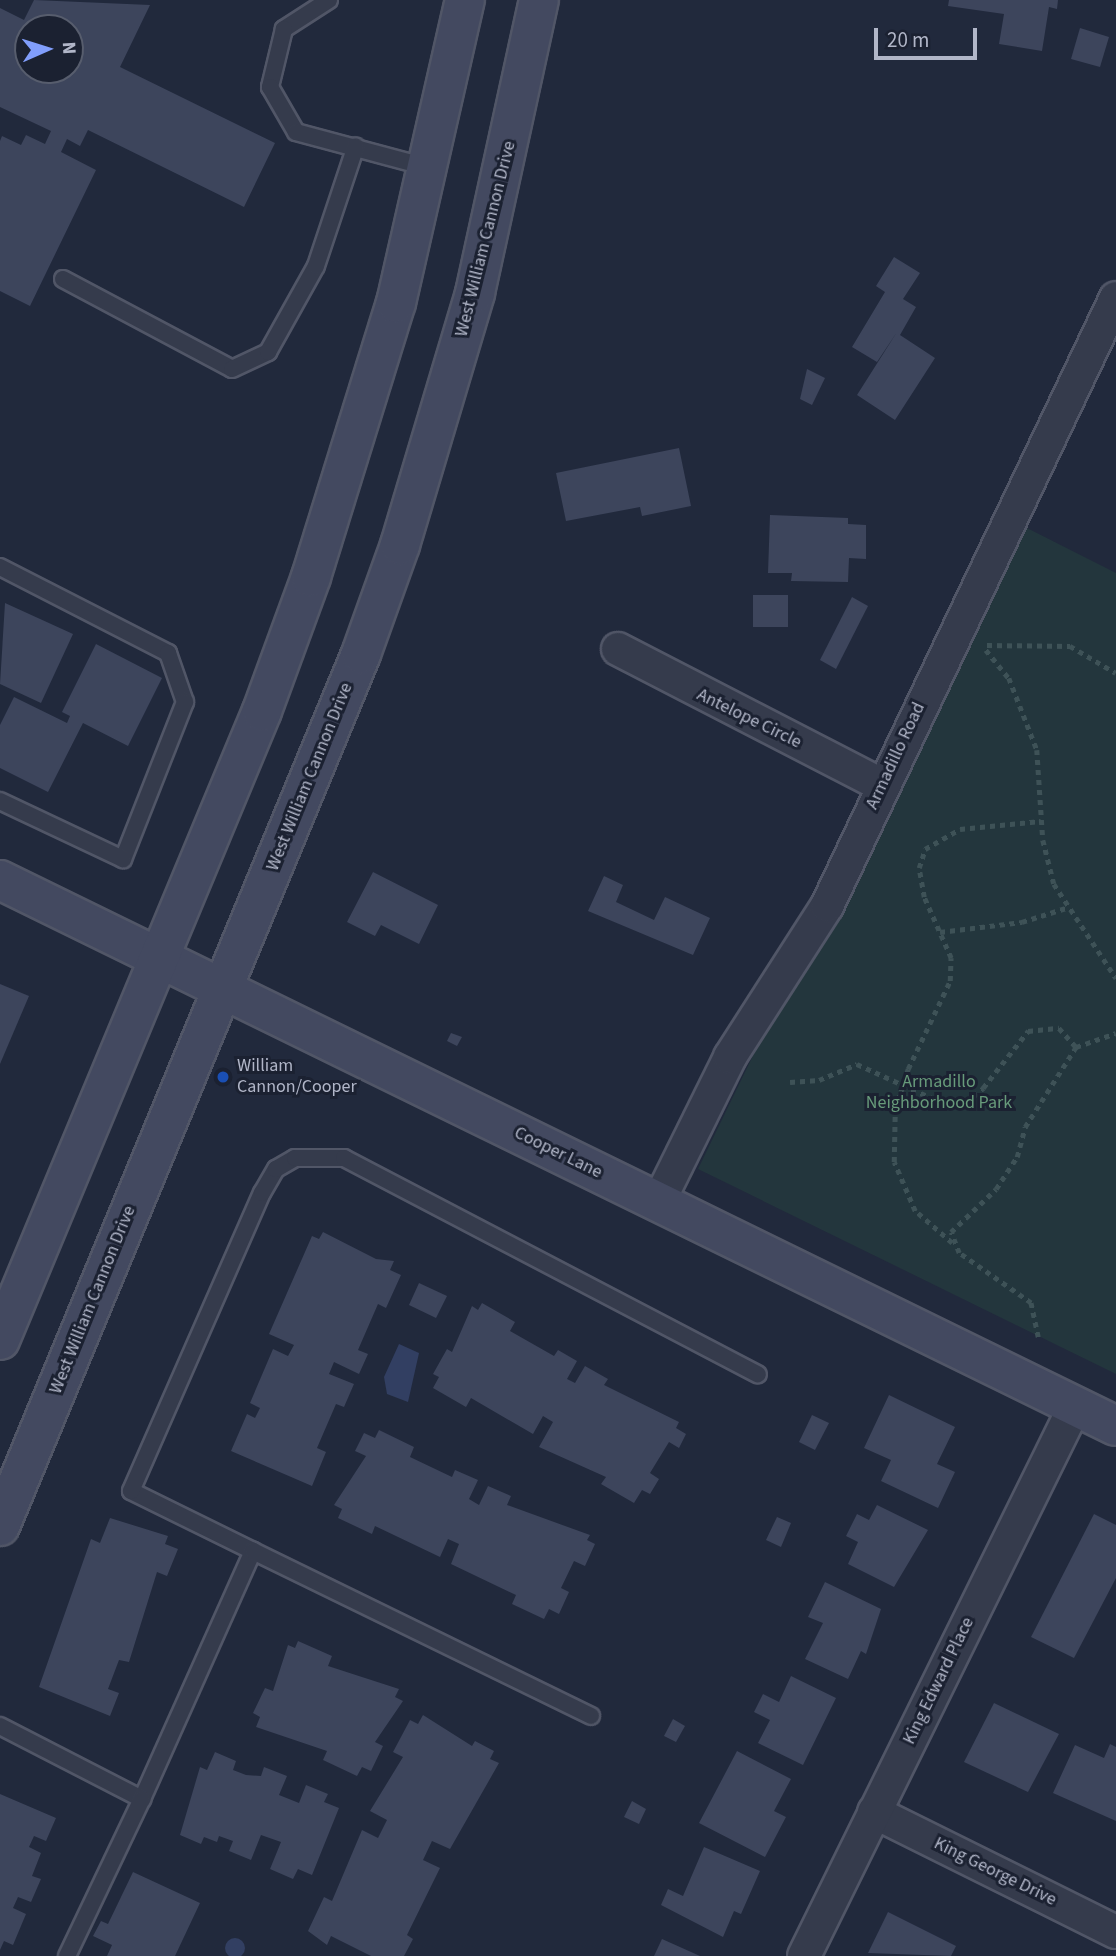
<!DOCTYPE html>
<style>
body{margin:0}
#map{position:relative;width:1116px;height:1956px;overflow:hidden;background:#21293c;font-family:"Source Sans 3",sans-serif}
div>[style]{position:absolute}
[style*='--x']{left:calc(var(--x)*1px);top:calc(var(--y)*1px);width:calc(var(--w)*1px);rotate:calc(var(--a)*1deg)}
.green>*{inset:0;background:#23363d}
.water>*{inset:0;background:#323f62}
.round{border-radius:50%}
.building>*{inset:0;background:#3d455c}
.path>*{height:4.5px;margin-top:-2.25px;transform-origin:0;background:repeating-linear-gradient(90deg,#3e5257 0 5px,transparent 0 10px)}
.roads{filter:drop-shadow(2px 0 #515667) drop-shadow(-2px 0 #515667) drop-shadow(0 2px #515667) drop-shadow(0 -2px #515667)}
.lane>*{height:16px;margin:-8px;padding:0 8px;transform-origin:8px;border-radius:8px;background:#353b4c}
.street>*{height:32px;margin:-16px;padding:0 16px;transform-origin:16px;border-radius:16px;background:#353b4c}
.secondary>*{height:38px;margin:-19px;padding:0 19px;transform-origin:19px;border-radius:19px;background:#434960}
.dots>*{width:19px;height:19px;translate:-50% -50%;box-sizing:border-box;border:4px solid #1b2131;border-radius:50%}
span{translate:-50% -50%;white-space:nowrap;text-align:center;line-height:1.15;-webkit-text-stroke:6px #1b2131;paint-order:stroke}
.street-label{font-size:18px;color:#b1b6c8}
.poi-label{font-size:18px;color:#b1b6c8}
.left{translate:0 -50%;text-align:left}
.park-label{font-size:18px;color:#679a7a}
.north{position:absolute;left:14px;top:14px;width:70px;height:70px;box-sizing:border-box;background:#1b2131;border:2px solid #575d6d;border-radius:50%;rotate:87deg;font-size:19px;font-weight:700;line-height:28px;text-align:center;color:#b1b6c8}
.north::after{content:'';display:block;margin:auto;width:24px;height:32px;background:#819efc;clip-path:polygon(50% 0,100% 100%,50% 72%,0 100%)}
.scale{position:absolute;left:874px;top:28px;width:103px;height:32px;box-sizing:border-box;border:4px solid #b1b6c8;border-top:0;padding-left:9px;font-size:21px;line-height:24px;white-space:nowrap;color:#b1b6c8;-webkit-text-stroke:5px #1b2131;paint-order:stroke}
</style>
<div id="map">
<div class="green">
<i style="clip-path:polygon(1023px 526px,1116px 573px,1116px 1374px,698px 1169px,766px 1029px,843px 908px)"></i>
</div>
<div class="water">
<i style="clip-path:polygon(399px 1344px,419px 1353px,408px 1402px,387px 1394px,384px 1377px)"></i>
<i class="round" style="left:225px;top:1938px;width:20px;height:20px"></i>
</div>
<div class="building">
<i style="clip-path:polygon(evenodd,34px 0,150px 5px,120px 67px,275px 143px,244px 207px,88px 130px,80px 146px,67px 139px,61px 152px,96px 170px,30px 306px,0 291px,0 141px,2px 136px,21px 145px,26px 135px,45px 144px,51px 131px,0 107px,0 8px,24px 20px,34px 0,28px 28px,70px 28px,70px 70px,28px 70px,28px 28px)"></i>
<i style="clip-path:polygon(949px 0,1058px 0,1057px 9px,1049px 7px,1042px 51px,999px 44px,1004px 14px,948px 6px)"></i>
<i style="clip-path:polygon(1080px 28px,1109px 37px,1100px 67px,1071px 59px)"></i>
<i style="clip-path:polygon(894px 257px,920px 273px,903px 299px,916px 307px,900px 335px,935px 358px,895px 420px,857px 395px,897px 332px,877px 362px,852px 347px,885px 292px,876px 286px)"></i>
<i style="clip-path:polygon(807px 369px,825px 378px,812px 405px,800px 399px)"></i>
<i style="clip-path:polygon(679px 448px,691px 506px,642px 516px,640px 507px,566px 521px,556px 473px)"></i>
<i style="clip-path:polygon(770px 515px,848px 518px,848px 524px,866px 525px,866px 559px,849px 558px,848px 582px,791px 581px,792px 573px,768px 573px)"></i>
<i style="clip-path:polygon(753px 595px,788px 595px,788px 627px,753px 627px)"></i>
<i style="clip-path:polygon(852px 597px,868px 606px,836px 669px,820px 660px)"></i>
<i style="clip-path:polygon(5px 603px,73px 634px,41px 703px,0 684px)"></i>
<i style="clip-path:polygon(96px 644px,162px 678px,128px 746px,83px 723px,48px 792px,0 768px,0 725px,14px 697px,67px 723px,70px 716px,62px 712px)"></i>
<i style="clip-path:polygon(373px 872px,438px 905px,419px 944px,381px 925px,375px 936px,347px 922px)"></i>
<i style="clip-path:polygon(604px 876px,623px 885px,616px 902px,654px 920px,665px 897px,710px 918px,693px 955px,588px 911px)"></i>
<i style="clip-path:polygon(0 984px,29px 996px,0 1064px)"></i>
<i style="clip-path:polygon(451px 1033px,462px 1037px,457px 1046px,447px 1041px)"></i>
<i style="clip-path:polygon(323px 1232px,376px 1259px,394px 1261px,390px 1270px,401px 1275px,386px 1308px,378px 1304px,358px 1350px,368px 1354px,359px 1374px,334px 1362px,329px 1374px,354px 1384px,344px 1407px,336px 1404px,317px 1448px,326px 1452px,312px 1486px,231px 1451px,247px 1414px,255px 1418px,260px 1408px,250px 1403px,273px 1349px,288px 1356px,294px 1345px,269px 1334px,312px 1236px,319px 1239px)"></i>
<i style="clip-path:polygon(419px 1283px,447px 1296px,436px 1318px,409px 1305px)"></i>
<i style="clip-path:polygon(482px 1303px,515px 1322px,510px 1331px,554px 1356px,558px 1350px,577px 1361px,567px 1379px,575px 1383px,585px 1366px,608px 1379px,604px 1385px,679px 1422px,676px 1428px,686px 1434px,679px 1448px,669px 1442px,650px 1473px,659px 1479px,650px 1494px,642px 1490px,634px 1503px,601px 1484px,606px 1477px,539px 1447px,553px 1422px,543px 1416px,533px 1434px,471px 1398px,466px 1407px,433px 1388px,439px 1377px,433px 1374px,447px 1349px,452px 1352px,472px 1306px,478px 1310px)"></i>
<i style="clip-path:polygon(889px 1395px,955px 1427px,937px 1464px,955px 1472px,938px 1508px,881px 1481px,891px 1460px,864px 1448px)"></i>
<i style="clip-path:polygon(812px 1415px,829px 1423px,815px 1450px,799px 1442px)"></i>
<i style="clip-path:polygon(379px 1430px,414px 1447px,410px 1457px,452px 1477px,455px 1470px,478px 1480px,469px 1499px,479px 1505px,488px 1486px,511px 1496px,507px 1505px,590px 1535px,587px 1540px,595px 1544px,585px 1566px,574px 1561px,561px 1588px,569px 1592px,559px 1614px,549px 1609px,544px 1619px,512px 1604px,516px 1595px,451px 1564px,459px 1544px,448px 1539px,440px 1557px,375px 1526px,372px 1534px,338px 1518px,342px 1509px,334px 1505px,366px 1456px,355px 1451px,364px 1433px,375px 1438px)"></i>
<i style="clip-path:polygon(877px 1505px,928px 1530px,894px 1587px,848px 1564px,858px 1542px,846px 1536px,857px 1514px,869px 1520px)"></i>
<i style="clip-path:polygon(1094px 1514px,1116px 1525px,1116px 1578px,1074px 1658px,1031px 1637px)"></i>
<i style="clip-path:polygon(777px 1517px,791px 1523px,781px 1547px,766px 1540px)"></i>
<i style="clip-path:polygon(110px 1518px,168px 1536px,165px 1544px,178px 1549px,167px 1576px,157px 1572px,129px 1662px,119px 1660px,108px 1689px,119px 1693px,110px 1716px,39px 1687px,91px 1539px,100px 1543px)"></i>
<i style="clip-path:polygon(825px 1582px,881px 1609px,866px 1654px,861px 1651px,848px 1679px,805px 1659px,823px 1623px,808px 1617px)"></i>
<i style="clip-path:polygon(298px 1641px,332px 1656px,328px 1666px,399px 1689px,395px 1697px,403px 1701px,375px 1742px,383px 1746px,371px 1771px,362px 1767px,357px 1776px,323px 1760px,327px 1751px,256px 1727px,260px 1717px,253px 1713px,265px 1688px,273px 1691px,288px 1645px,295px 1648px)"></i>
<i style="clip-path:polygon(791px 1676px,836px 1698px,803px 1765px,758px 1743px,770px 1720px,754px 1712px,763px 1694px,779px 1702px)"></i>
<i style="clip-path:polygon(994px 1703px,1059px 1734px,1028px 1792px,964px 1762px)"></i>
<i style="clip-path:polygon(423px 1715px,472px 1746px,475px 1741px,494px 1751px,490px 1759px,499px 1763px,450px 1849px,432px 1841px,423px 1860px,440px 1868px,407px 1935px,413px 1939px,404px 1956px,371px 1956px,331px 1936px,327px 1945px,308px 1931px,324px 1897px,332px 1901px,362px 1830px,378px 1838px,387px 1820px,370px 1811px,403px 1757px,393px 1752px,410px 1720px,418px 1724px)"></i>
<i style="clip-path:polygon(673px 1719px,685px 1726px,676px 1742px,664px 1736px)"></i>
<i style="clip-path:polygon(1110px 1744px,1116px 1747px,1116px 1821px,1053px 1793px,1075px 1745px,1104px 1758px)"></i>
<i style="clip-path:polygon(737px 1751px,791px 1779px,774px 1811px,786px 1817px,765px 1857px,699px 1823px)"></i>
<i style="clip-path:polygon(215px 1752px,236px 1761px,233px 1770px,246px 1775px,261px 1776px,264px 1767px,287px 1776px,279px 1795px,299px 1803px,306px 1785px,328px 1794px,324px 1802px,339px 1808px,312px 1875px,298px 1869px,293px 1879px,270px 1869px,281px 1842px,261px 1835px,251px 1860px,229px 1851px,233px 1841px,219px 1836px,217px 1842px,204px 1837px,201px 1844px,180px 1835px,200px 1767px,207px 1770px)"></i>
<i style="clip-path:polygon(0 1794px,56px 1818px,46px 1841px,34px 1836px,29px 1847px,41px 1853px,32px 1876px,41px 1879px,31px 1902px,18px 1897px,13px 1908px,26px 1914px,13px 1945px,4px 1941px,0 1950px)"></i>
<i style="clip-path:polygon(632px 1801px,646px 1809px,639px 1824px,624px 1817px)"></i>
<i style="clip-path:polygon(704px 1847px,760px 1871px,741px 1914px,734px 1911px,723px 1937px,661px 1905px,668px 1889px,683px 1896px)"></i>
<i style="clip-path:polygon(133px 1872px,200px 1903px,175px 1956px,107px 1956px,112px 1945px,93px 1936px,101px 1921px,108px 1924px)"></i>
<i style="clip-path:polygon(888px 1912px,956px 1946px,951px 1956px,868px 1953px)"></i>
<i style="clip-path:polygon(662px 1939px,700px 1956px,654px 1956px)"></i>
</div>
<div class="path">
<i style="--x:987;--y:645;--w:83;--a:0.7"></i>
<i style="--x:1070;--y:646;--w:53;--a:30.4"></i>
<i style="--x:986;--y:650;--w:36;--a:51"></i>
<i style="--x:1009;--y:678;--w:77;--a:68.7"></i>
<i style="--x:1037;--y:750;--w:90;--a:86.2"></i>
<i style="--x:1043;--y:840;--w:45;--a:76"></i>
<i style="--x:1054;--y:884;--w:113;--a:56.6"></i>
<i style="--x:940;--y:932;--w:83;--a:-7"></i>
<i style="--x:1022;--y:922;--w:46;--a:-17.7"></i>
<i style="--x:790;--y:1082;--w:29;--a:-4"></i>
<i style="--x:819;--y:1080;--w:41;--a:-22.8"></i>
<i style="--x:857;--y:1064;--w:101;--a:24.5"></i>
<i style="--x:949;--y:1106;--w:17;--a:-10"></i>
<i style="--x:966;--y:1103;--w:23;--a:-41"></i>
<i style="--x:983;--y:1088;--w:73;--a:-51.7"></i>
<i style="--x:1028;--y:1031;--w:31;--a:-6"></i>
<i style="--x:1059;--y:1028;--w:25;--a:48"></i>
<i style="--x:1076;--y:1047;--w:42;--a:-19.3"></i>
<i style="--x:952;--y:1243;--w:49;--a:-139.1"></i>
<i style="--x:915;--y:1211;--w:53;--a:-113.2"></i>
<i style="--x:894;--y:1162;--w:52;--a:-88.9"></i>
<i style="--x:895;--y:1110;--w:43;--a:-72.4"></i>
<i style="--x:908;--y:1069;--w:98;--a:-64.5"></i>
<i style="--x:950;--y:981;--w:23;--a:-88"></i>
<i style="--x:951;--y:958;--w:67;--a:-113.9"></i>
<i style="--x:924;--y:897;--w:29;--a:-100"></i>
<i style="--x:919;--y:868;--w:20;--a:-72"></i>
<i style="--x:925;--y:849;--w:40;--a:-29.7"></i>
<i style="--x:960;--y:829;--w:81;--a:-5.6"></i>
<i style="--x:1038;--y:1337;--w:35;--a:-102"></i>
<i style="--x:1031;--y:1303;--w:88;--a:-145.2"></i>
<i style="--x:959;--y:1253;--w:22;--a:-111"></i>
<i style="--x:951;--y:1232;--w:62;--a:-43.7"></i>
<i style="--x:996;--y:1189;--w:38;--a:-57"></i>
<i style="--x:1017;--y:1157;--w:31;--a:-75"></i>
<i style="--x:1025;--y:1127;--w:95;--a:-57.5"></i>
</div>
<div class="roads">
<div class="lane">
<i style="--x:329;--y:0;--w:54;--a:147.2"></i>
<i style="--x:284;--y:29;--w:60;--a:103.6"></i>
<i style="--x:270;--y:87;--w:52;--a:60"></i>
<i style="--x:296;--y:132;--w:136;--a:15"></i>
<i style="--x:63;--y:279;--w:191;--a:28"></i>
<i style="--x:232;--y:369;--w:40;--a:-25"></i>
<i style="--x:268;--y:352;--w:98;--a:-60.8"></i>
<i style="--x:316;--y:266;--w:126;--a:-71.6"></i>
<i style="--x:0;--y:567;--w:189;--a:27.1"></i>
<i style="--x:168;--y:653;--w:52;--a:70.9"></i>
<i style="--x:185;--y:702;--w:169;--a:111.5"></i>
<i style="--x:123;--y:859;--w:136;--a:-154.8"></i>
<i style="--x:253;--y:1551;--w:136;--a:-153.8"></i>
<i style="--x:131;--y:1491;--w:326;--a:-66.3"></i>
<i style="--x:262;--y:1193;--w:28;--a:-60"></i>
<i style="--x:276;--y:1169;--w:22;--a:-30"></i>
<i style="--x:295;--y:1158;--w:49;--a:0"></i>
<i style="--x:344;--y:1158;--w:467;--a:27.6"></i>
<i style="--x:0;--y:1726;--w:160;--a:27.2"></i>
<i style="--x:142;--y:1799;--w:272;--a:-65.9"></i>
<i style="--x:253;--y:1551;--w:376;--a:26"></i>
<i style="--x:67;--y:1956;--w:174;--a:-64.5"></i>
</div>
<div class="street">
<i style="--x:618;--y:649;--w:297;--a:27.3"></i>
<i style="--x:658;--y:1203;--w:163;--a:-63.7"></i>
<i style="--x:730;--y:1057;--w:179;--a:-57.3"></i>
<i style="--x:827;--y:906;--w:673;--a:-64.58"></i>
<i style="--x:874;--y:1812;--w:270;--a:26.4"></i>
<i style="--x:804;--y:1956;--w:613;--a:-63.77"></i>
</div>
<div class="secondary">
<i style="--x:0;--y:880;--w:1242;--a:26.07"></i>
<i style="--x:0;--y:1340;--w:681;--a:-67.39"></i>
<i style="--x:262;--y:711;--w:143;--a:-69.9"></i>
<i style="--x:311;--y:577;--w:287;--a:-72.8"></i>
<i style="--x:396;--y:303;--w:311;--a:-77.2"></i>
<i style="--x:0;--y:1526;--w:944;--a:-67.51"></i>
<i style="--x:361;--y:654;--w:116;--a:-70.3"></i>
<i style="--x:400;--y:545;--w:263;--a:-73.4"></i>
<i style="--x:475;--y:293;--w:300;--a:-77.7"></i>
</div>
</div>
<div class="dots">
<i style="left:223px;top:1077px;background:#1a4fb4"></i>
</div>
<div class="street-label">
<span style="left:486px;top:239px;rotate:-76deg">West William Cannon Drive</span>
<span style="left:749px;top:719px;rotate:26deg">Antelope Circle</span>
<span style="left:896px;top:756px;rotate:-65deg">Armadillo Road</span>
<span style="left:310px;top:777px;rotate:-68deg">West William Cannon Drive</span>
<span style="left:558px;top:1153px;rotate:26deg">Cooper Lane</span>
<span style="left:93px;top:1300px;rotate:-68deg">West William Cannon Drive</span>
<span style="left:939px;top:1681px;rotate:-64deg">King Edward Place</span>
<span style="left:995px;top:1872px;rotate:26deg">King George Drive</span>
</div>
<div class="poi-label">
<span class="left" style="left:237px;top:1077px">William<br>Cannon/Cooper</span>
</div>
<div class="park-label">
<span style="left:939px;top:1093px">Armadillo<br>Neighborhood Park</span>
</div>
<div class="north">N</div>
<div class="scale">20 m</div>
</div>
